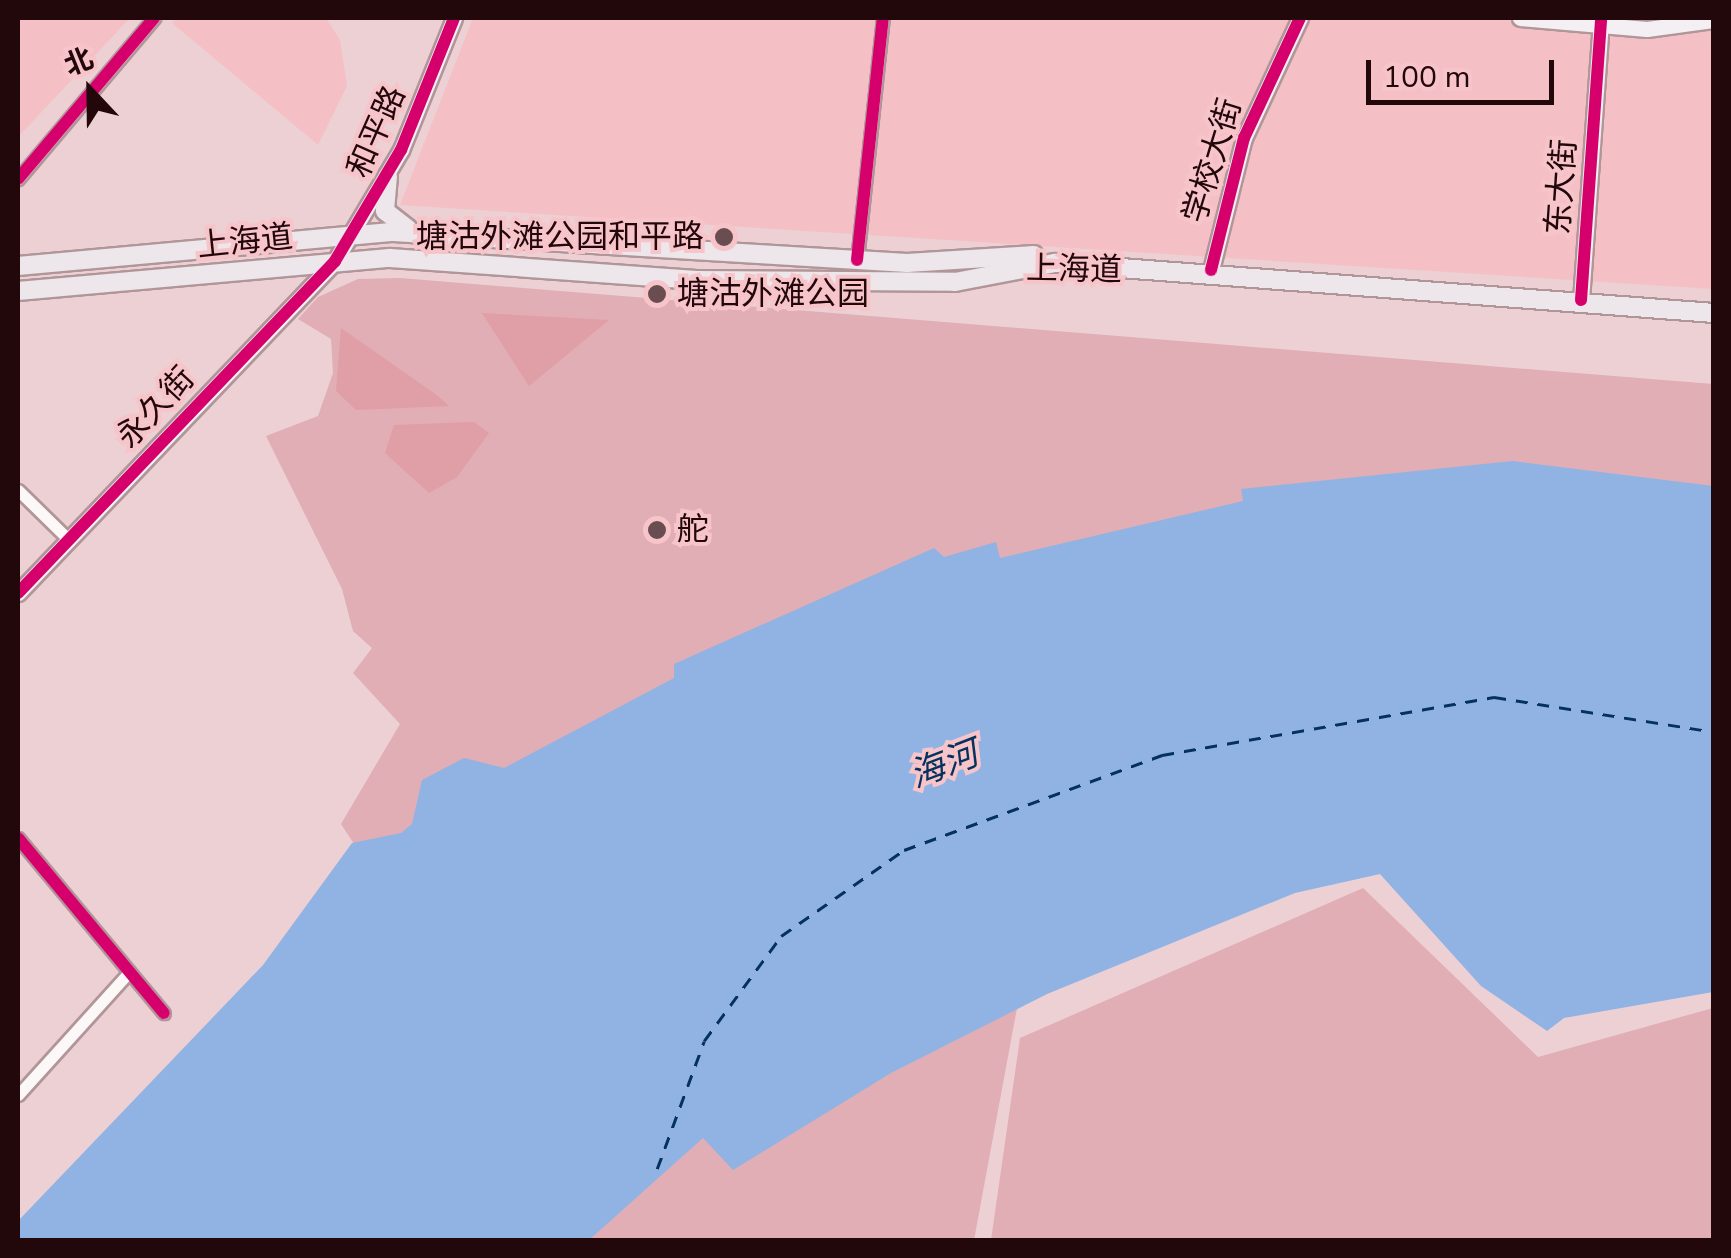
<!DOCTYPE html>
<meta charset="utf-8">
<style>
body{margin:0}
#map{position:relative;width:1731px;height:1258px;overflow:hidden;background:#ecd0d3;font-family:"Nunito Sans","Noto Sans SC",sans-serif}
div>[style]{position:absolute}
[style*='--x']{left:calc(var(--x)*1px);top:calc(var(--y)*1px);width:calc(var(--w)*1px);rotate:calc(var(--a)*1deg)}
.built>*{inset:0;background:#f4c0c5}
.green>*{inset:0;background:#e0aeb4}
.forest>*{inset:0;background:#e09ea6}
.water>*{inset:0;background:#90b3e4}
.ferry>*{height:2.5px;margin-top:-1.25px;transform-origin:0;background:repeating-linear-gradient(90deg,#05315d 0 12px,transparent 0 22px)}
.roads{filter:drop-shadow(2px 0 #b19699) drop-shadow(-2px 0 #b19699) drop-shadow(0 2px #b19699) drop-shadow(0 -2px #b19699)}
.street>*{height:11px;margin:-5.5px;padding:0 5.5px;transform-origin:5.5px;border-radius:5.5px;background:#fcf8f8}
.secondary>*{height:15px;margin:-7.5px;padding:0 7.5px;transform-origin:7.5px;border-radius:7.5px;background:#f4eff2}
.primary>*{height:18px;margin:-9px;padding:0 9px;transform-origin:9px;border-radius:9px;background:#ede6eb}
.cycleway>*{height:12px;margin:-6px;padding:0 6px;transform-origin:6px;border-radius:6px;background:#d6006c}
.dots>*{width:28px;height:28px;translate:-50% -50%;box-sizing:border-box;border:5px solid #f7c5c9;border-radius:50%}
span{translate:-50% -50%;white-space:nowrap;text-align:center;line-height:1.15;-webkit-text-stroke:8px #f7c5c9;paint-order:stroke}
.street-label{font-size:32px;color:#22070b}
.poi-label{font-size:32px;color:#22070b}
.right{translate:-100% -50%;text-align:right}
.left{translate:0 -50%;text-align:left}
.water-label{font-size:35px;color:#05315d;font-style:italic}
.frame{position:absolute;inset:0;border:20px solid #22070b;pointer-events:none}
.north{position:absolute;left:40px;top:40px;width:100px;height:100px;-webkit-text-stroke:8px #f7c5c9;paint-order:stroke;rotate:338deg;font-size:28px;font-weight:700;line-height:40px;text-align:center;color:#22070b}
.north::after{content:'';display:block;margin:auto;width:35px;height:45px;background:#22070b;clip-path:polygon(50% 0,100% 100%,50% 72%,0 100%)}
.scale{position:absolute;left:1366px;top:60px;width:188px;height:45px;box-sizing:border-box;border:5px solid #22070b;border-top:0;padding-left:12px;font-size:30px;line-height:35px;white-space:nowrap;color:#22070b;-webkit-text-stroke:8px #f7c5c9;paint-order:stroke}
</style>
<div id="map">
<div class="built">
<i style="clip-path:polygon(18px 18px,130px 18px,18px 137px)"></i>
<i style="clip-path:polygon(177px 18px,326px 18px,340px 40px,347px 86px,318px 145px,172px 23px)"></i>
<i style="clip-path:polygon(473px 18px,1713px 18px,1713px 289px,400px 205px)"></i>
</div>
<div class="green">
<i style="clip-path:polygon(400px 278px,1713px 384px,1713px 536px,362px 856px,341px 824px,400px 724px,353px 673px,372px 648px,353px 631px,342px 589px,266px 436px,318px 416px,333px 373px,331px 339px,298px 319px,318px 297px,358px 279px)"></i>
<i style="clip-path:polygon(1363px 888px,1538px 1057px,1713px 1008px,1713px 1240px,991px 1240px,1020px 1038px)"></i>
<i style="clip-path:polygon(1019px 997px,974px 1240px,552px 1240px,710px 1122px)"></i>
</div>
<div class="forest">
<i style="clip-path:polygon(482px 313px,609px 320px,529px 386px)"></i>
<i style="clip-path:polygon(341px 328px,438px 396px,449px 406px,356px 410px,336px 391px)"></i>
<i style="clip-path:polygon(474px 422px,489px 433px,457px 477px,429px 493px,385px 453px,394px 425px)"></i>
</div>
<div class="water">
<i style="clip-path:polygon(1513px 461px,1713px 486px,1713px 992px,1564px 1018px,1547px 1031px,1481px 986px,1380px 874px,1295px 893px,1047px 994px,891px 1073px,733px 1170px,703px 1138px,589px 1240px,18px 1240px,18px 1221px,263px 965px,352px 843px,401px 833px,412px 824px,422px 780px,464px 758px,504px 768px,674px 678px,674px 664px,934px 548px,944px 557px,996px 542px,1000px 558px,1243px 501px,1241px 489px)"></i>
</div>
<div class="ferry">
<i style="--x:657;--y:1169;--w:136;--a:-69.8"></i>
<i style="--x:704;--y:1041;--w:130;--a:-53.7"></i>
<i style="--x:781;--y:936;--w:150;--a:-35"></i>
<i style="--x:904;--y:850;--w:275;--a:-20.2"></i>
<i style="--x:1162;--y:755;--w:337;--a:-9.9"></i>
<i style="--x:1494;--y:697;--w:223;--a:9"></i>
</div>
<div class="roads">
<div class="street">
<i style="--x:18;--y:179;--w:211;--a:-49.8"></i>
<i style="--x:857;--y:260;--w:243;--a:-83.9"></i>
<i style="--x:18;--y:490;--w:70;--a:44.4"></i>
<i style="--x:18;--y:838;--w:228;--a:50.2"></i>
<i style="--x:18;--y:1095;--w:166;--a:-47.9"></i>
</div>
<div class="secondary">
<i style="--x:1520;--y:18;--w:127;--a:5"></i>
<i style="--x:1647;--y:29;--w:68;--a:-7.7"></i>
<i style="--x:1211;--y:270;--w:136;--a:-76"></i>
<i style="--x:1244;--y:138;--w:132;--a:-65"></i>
<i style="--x:1581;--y:300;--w:283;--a:-85.9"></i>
<i style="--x:18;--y:593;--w:459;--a:-46.3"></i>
<i style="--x:335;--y:261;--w:129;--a:-59.3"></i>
<i style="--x:401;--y:150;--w:142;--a:-68.1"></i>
</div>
<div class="primary">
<i style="--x:388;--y:176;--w:35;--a:95"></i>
<i style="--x:385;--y:211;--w:29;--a:38"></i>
<i style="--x:18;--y:266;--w:377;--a:-5.2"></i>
<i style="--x:393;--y:232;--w:515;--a:3.45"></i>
<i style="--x:907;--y:263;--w:127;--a:-3.6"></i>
<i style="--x:18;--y:291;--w:373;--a:-5.1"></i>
<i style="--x:390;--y:258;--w:307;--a:4.1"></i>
<i style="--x:696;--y:280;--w:259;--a:0.4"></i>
<i style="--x:955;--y:282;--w:102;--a:-10.8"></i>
<i style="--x:1055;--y:263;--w:661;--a:4.34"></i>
</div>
</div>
<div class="cycleway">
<i style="--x:18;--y:179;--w:211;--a:-49.8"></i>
<i style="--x:857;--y:260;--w:243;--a:-83.9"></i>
<i style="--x:1211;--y:270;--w:136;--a:-76"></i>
<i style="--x:1244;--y:138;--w:132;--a:-65"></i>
<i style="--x:1581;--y:300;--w:283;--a:-85.9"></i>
<i style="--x:18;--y:593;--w:459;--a:-46.3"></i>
<i style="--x:335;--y:261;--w:129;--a:-59.3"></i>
<i style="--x:401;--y:150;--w:142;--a:-68.1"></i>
<i style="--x:18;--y:838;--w:228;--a:50.2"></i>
</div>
<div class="dots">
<i style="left:724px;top:237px;background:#694d51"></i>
<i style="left:657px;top:294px;background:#694d51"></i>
<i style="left:657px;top:530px;background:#694d51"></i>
</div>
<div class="street-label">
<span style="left:377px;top:132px;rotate:-66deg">和平路</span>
<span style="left:1213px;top:161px;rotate:-73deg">学校大街</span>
<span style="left:1562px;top:187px;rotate:-86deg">东大街</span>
<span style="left:245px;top:242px;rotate:-6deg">上海道</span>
<span style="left:1074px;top:270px;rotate:1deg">上海道</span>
<span style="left:156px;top:408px;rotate:-47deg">永久街</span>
</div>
<div class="poi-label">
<span class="right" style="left:704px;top:237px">塘沽外滩公园和平路</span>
<span class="left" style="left:677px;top:294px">塘沽外滩公园</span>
<span class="left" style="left:677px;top:530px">舵</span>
</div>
<div class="water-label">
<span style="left:944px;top:765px;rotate:-21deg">海河</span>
</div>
<div class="frame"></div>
<div class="north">北</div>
<div class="scale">100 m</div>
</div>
